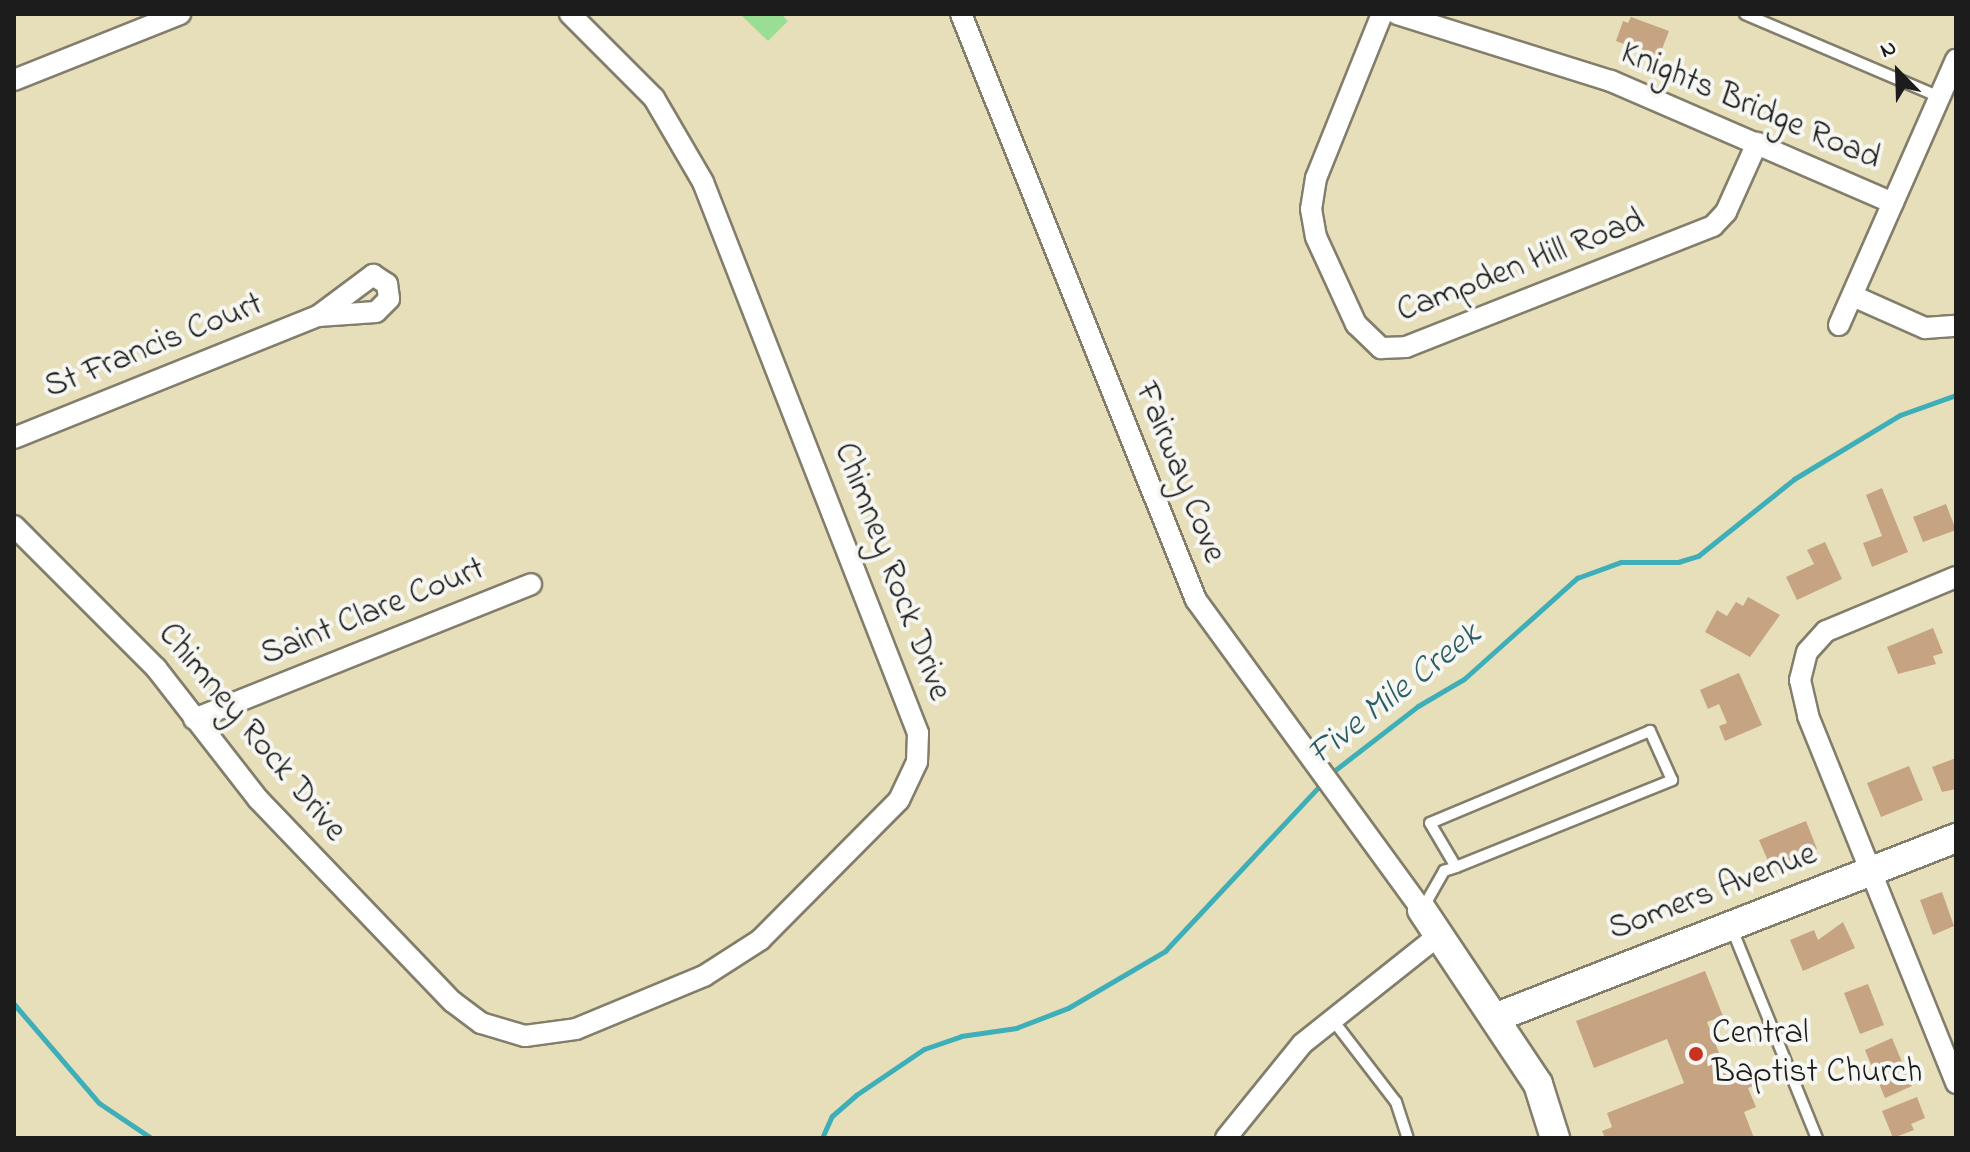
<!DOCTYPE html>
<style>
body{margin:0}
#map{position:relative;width:1970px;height:1152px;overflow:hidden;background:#e7dfba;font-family:"Indie Flower",sans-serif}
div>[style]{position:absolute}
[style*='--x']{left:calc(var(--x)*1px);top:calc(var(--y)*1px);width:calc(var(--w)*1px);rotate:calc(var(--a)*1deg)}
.green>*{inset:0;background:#9add94}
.stream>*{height:5px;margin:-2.5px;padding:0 2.5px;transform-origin:2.5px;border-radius:2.5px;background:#3eafb8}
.building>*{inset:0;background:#c6a482}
.roads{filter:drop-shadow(2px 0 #827e6b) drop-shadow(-2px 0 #827e6b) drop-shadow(0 2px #827e6b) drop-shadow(0 -2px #827e6b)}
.lane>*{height:10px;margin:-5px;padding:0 5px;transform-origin:5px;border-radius:5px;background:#fff}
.street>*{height:20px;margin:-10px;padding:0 10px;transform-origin:10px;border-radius:10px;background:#fff}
.secondary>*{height:28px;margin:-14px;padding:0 14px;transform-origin:14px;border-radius:14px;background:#fff}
.dots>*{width:22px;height:22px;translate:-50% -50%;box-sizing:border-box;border:4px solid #f6f6f2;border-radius:50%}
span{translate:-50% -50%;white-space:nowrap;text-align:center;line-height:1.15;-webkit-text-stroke:8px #f6f6f2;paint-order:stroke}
.street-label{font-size:34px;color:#1c1c1c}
.poi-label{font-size:34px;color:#1c1c1c}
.left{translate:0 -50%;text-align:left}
.water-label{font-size:36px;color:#2b5e62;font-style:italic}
.frame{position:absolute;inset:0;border:16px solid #1c1c1c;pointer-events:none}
.north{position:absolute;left:1858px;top:32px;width:80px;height:80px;-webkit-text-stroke:6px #f6f6f2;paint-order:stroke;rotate:337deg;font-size:22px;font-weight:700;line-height:32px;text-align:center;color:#1c1c1c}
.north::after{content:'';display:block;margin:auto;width:28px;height:36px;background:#1c1c1c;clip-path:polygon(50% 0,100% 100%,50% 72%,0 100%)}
</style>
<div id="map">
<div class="green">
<i style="clip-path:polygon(740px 14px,781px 14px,788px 21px,768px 41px)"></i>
</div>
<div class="stream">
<i style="--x:1330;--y:774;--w:111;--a:-37.7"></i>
<i style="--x:1418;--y:706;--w:53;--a:-30.4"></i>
<i style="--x:1464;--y:679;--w:152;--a:-41.8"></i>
<i style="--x:1577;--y:578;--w:47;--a:-20"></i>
<i style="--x:1621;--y:562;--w:57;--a:0"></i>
<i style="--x:1678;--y:562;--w:21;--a:-17"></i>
<i style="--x:1698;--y:556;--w:123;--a:-38.7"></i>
<i style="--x:1794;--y:479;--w:124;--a:-31.1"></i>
<i style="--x:1900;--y:415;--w:59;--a:-19.7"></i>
<i style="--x:14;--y:1004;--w:130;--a:49.4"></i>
<i style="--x:99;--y:1103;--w:63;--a:33.9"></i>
<i style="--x:822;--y:1138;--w:24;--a:-66"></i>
<i style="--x:832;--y:1116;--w:32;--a:-41"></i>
<i style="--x:856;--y:1095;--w:82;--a:-34.1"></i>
<i style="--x:924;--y:1049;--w:39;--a:-19"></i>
<i style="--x:961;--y:1036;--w:56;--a:-8.3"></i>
<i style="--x:1016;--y:1028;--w:56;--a:-21"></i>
<i style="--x:1068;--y:1008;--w:113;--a:-30.4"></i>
<i style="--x:1165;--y:951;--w:233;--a:-46.9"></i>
</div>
<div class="building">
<i style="clip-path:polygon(1631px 17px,1669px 31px,1659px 57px,1616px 41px,1623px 21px,1628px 23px)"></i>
<i style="clip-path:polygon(1882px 488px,1908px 552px,1872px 567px,1863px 543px,1882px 536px,1866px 495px)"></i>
<i style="clip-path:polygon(1946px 504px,1956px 530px,1923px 542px,1913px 517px)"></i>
<i style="clip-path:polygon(1825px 542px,1842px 579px,1797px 600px,1786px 577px,1814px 564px,1807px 550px)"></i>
<i style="clip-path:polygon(1748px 597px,1780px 615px,1750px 657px,1705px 632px,1717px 610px,1727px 616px,1736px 602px,1743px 606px)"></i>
<i style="clip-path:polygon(1933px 628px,1943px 653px,1933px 656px,1936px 664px,1898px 674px,1887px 647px)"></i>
<i style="clip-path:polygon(1739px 673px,1762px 725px,1725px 741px,1719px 726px,1727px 723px,1719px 704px,1708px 709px,1700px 690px)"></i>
<i style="clip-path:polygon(1956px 758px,1956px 789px,1942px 792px,1932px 767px)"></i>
<i style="clip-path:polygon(1909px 766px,1923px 800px,1881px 817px,1867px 783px)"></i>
<i style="clip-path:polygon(1806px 821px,1817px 849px,1771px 868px,1759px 840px)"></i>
<i style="clip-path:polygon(1942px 892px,1954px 926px,1933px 935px,1920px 900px)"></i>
<i style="clip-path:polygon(1843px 922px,1855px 948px,1803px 971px,1790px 940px,1814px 930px,1818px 940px)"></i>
<i style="clip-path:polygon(1705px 971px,1723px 1016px,1707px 1022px,1730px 1081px,1756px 1071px,1760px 1083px,1748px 1088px,1756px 1107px,1744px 1112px,1754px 1138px,1605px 1138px,1602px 1131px,1612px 1127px,1607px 1113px,1684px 1083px,1667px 1039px,1594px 1068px,1576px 1021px)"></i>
<i style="clip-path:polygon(1868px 984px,1884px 1025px,1860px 1034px,1844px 993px)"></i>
<i style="clip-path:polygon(1892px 1038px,1912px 1086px,1885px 1098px,1865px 1050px)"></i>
<i style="clip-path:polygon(1917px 1097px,1925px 1118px,1911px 1124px,1914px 1130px,1893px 1138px,1882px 1111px)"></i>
</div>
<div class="roads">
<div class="lane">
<i style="--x:1745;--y:14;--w:212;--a:23.1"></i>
<i style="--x:1423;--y:908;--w:43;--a:-60.4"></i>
<i style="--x:1444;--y:871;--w:13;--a:-18"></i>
<i style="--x:1456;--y:867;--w:233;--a:-21.9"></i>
<i style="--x:1672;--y:780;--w:54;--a:-114.2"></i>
<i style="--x:1650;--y:731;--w:238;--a:157.3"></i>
<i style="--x:1430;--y:823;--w:51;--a:59.4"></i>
<i style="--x:1732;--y:929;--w:226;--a:67.9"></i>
<i style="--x:1332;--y:1019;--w:105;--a:52.4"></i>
<i style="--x:1396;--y:1102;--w:38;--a:72"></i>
</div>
<div class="street">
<i style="--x:961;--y:14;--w:631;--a:68.15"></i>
<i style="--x:1196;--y:600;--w:384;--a:53.9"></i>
<i style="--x:1382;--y:14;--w:177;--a:111.9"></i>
<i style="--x:1316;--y:178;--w:31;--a:99"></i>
<i style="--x:1311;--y:209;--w:28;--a:80"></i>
<i style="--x:1316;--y:237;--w:96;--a:65.3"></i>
<i style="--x:1356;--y:324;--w:35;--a:44"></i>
<i style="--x:1381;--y:348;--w:25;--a:-2"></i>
<i style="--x:1406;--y:347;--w:330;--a:-21.5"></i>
<i style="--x:1713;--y:226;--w:19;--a:-47"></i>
<i style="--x:1726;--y:212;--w:76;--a:-65.8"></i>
<i style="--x:1397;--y:14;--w:224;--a:17.4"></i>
<i style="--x:1611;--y:81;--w:307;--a:23.4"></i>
<i style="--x:14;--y:80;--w:179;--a:-21.7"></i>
<i style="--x:1853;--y:296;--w:79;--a:24"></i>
<i style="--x:1925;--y:328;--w:31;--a:-4"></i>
<i style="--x:1839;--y:325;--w:290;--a:-66.2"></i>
<i style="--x:14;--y:438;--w:328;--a:-21.9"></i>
<i style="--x:318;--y:316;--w:69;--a:-36.7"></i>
<i style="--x:373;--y:275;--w:17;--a:33"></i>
<i style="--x:387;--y:284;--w:15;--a:82"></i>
<i style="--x:389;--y:299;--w:18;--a:135"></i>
<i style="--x:376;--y:312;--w:58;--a:176.1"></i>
<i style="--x:14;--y:526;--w:201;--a:45"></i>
<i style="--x:156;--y:668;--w:166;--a:52.1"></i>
<i style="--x:258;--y:799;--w:281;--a:46.2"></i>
<i style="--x:453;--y:1002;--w:35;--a:37"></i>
<i style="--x:481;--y:1023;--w:46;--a:16.5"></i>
<i style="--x:525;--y:1036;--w:51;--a:-7.8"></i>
<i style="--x:576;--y:1029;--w:139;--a:-22.5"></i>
<i style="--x:704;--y:976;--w:67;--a:-32.7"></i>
<i style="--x:760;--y:940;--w:197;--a:-45.2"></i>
<i style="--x:899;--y:800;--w:42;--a:-64.7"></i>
<i style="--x:917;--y:762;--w:29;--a:-88"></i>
<i style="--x:918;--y:733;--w:591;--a:-111.32"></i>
<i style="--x:703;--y:182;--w:97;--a:-120.3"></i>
<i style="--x:654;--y:98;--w:119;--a:-135"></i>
<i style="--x:1956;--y:577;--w:141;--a:157.4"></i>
<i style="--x:1826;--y:631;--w:28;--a:132"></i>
<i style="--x:1807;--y:652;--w:29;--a:104"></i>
<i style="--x:1800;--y:680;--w:37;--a:77"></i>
<i style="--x:1808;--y:716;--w:396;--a:68"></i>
<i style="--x:194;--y:719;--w:363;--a:-21.8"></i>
<i style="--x:1226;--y:1138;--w:121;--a:-51"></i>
<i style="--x:1302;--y:1044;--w:175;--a:-38.5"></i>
</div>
<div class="secondary">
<i style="--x:1422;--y:910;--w:209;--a:56.3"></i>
<i style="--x:1538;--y:1084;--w:57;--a:72.5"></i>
<i style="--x:1497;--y:1017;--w:493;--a:-21.3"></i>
</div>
</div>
<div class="dots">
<i style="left:1696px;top:1054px;background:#c8321e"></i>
</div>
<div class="street-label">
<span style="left:1750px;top:107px;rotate:23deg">Knights Bridge Road</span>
<span style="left:1521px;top:267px;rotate:-21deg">Campden Hill Road</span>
<span style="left:154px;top:347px;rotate:-22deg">St Francis Court</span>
<span style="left:1179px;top:473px;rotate:68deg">Fairway Cove</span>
<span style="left:891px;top:572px;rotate:69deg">Chimney Rock Drive</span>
<span style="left:373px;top:613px;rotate:-22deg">Saint Clare Court</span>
<span style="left:251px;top:733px;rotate:50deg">Chimney Rock Drive</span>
<span style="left:1713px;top:893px;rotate:-21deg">Somers Avenue</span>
</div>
<div class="poi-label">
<span class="left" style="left:1712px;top:1054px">Central<br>Baptist Church</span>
</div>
<div class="water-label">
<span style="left:1395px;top:695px;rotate:-38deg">Five Mile Creek</span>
</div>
<div class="frame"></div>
<div class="north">N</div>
</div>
